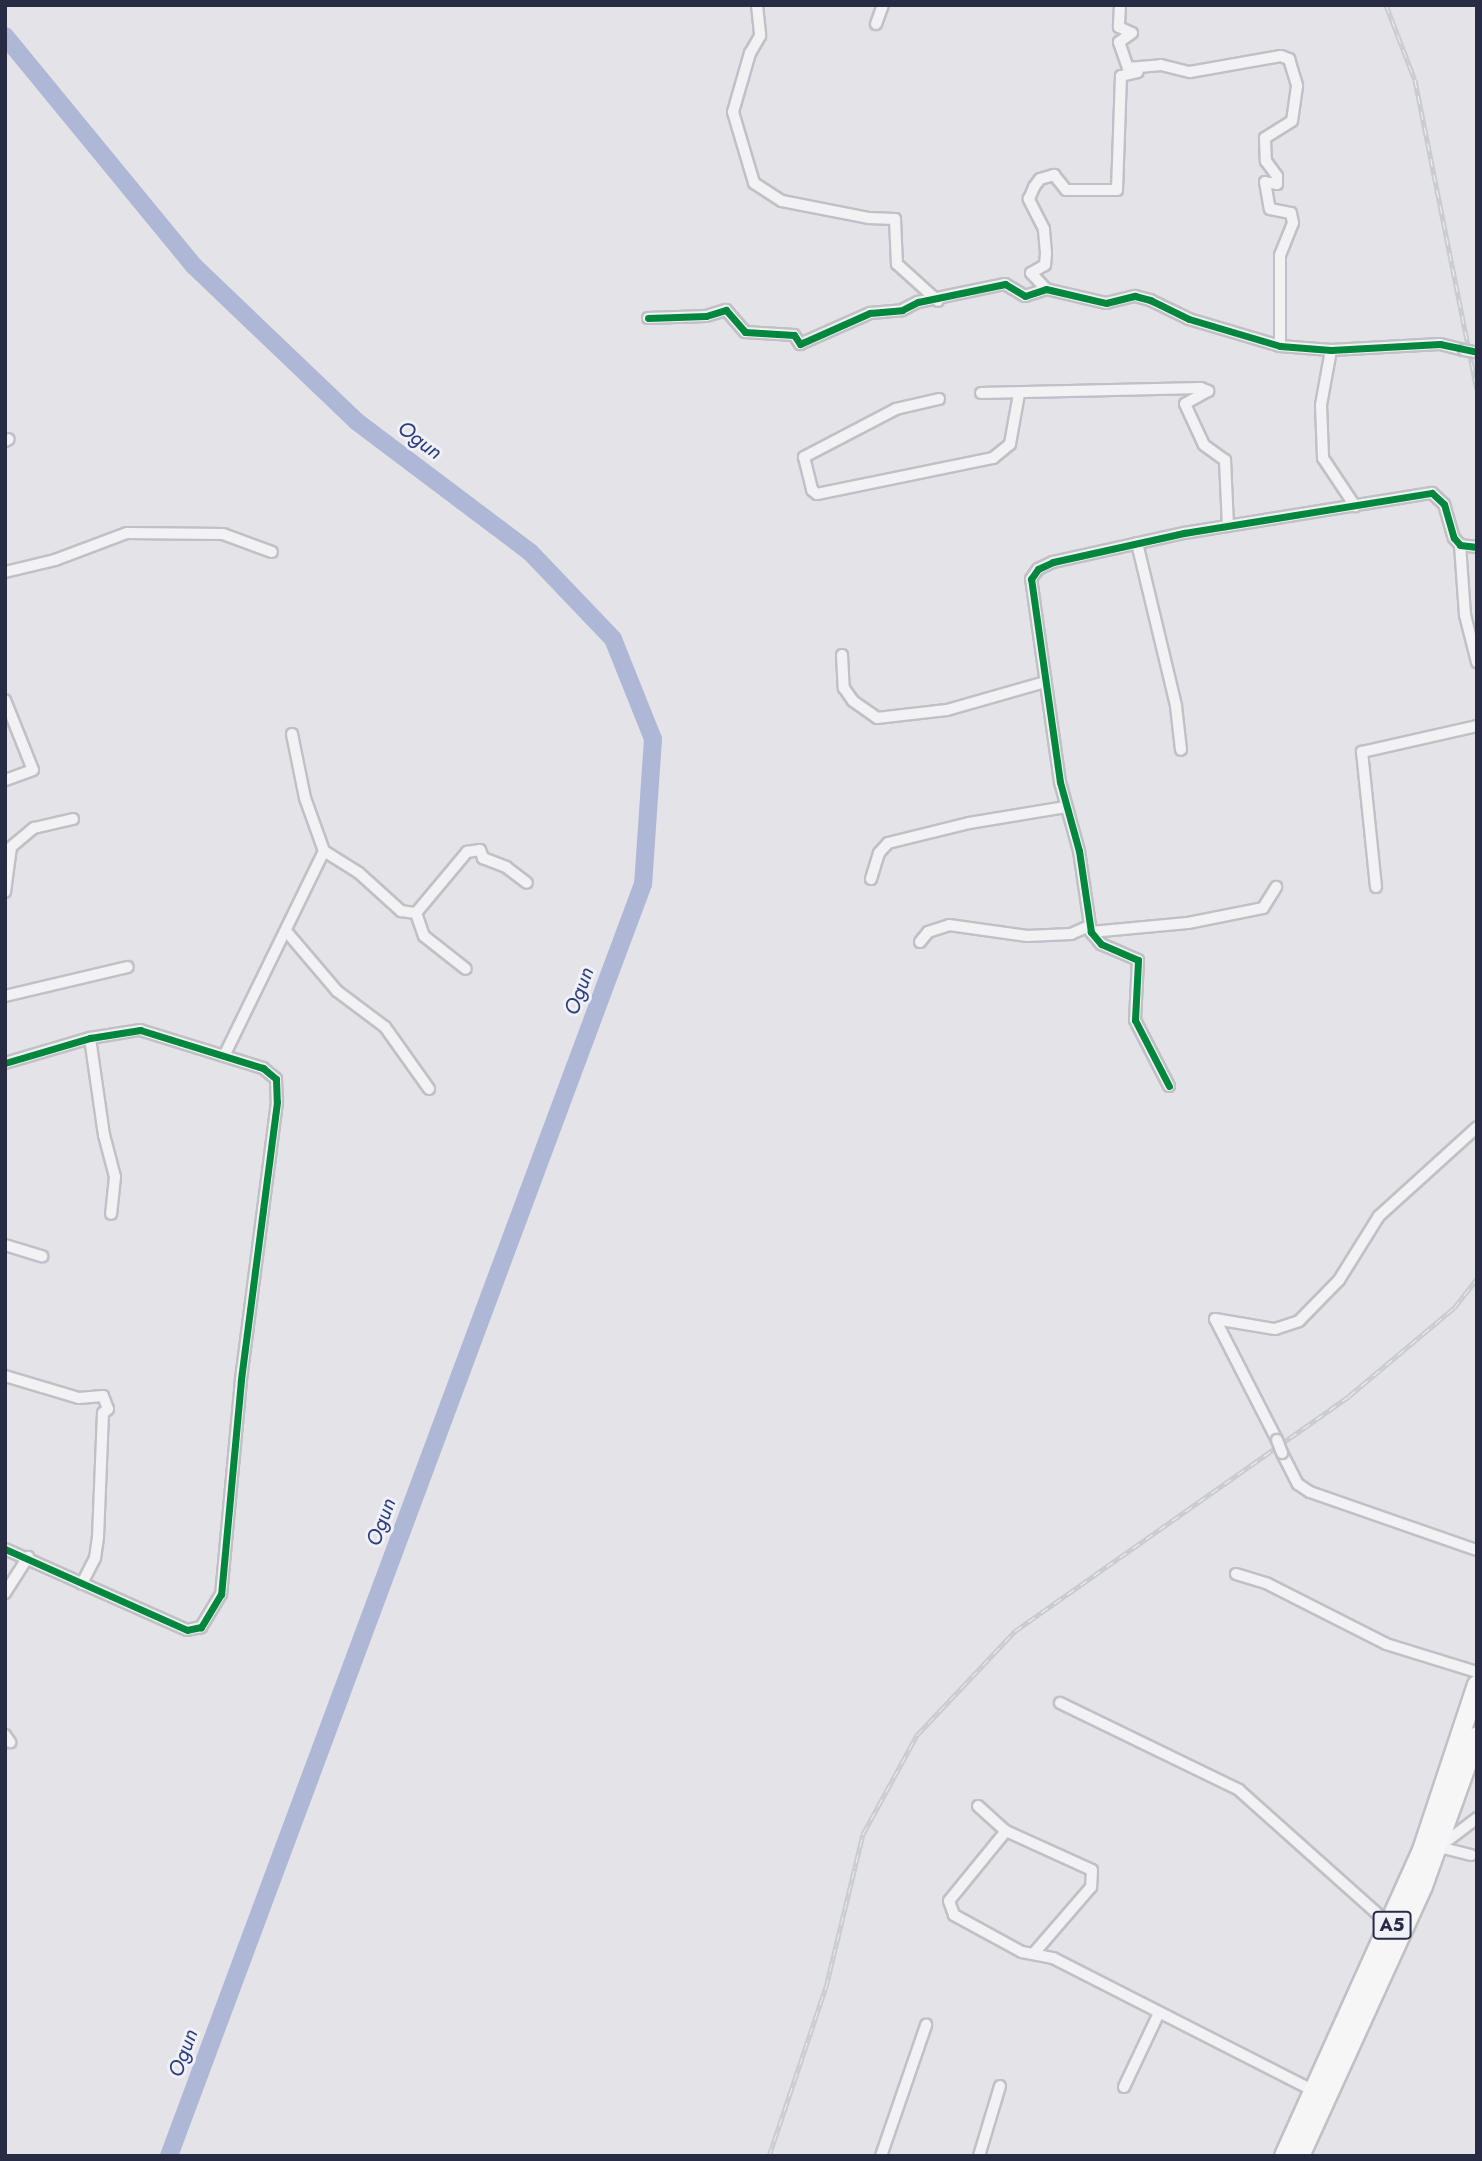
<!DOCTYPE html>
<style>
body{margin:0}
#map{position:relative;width:1482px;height:2161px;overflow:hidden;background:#e3e3e8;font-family:Jost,sans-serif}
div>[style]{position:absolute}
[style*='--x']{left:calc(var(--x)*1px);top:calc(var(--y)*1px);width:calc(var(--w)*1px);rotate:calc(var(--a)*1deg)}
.river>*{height:18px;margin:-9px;padding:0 9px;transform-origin:9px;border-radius:9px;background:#aeb8d6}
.roads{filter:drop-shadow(2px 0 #c0c0c6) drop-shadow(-2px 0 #c0c0c6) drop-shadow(0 2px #c0c0c6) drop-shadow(0 -2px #c0c0c6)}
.minor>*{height:10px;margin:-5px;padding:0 5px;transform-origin:5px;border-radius:5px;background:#f2f2f4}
.trunk>*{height:18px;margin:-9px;padding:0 9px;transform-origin:9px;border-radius:9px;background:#f6f6f7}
.rail>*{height:5px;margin-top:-2.5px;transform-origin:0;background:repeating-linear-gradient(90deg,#f0f1f8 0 8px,#cbccd0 0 16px);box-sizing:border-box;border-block:2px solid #cbccd0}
.bridges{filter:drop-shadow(2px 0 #c0c0c6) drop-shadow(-2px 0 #c0c0c6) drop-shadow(0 2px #c0c0c6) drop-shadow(0 -2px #c0c0c6)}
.minor-bridge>*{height:10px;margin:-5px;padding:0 5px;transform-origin:5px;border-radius:5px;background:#f2f2f4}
.cycleway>*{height:7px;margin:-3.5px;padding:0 3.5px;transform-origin:3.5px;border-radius:3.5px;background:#00873e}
span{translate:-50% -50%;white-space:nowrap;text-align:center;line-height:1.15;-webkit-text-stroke:6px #f0f1f8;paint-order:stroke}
.shield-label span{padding:2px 5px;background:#f0f1f8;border:2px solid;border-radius:5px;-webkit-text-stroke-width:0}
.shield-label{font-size:18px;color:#272b44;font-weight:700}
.water-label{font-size:21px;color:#2c3e7d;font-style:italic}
.frame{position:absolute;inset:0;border:7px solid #272b44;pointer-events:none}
</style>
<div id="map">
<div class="river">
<i style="--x:5;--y:36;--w:298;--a:50.6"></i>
<i style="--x:194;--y:266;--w:224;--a:43.7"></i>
<i style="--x:356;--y:421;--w:218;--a:37"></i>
<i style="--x:530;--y:552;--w:120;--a:46.3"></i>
<i style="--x:613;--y:639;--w:108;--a:68.2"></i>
<i style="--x:653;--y:739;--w:145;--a:93.9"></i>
<i style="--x:643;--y:884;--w:1357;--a:110.44"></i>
</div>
<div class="roads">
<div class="minor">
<i style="--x:757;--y:5;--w:31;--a:84"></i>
<i style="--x:760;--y:36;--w:20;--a:120"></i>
<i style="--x:750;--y:53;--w:61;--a:106.1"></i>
<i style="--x:733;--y:112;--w:74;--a:73.5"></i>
<i style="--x:754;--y:183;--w:33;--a:33"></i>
<i style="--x:782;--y:201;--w:89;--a:11.1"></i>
<i style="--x:869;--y:218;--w:26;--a:2"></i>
<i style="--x:895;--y:219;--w:45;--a:87.5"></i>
<i style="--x:897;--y:264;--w:55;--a:42.1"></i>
<i style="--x:1120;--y:5;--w:22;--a:93"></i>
<i style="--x:1119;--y:27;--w:14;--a:25"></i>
<i style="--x:1132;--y:33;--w:16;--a:145"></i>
<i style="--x:1119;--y:42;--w:28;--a:71"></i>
<i style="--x:1128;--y:68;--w:33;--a:-5"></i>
<i style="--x:1161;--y:65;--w:30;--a:14"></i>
<i style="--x:1190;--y:72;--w:92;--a:-10"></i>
<i style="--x:1281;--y:56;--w:9;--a:21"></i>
<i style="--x:1289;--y:59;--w:28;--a:73"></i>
<i style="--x:1297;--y:86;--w:35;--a:98"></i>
<i style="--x:1292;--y:121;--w:32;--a:148"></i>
<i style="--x:1265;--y:138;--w:23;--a:88"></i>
<i style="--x:1266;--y:161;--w:19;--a:54"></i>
<i style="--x:1277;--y:176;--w:8;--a:90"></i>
<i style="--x:1277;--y:184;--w:12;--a:-171"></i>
<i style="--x:1265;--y:182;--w:27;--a:80"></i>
<i style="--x:1270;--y:209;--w:21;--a:11"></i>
<i style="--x:1291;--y:213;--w:10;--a:79"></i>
<i style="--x:1293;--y:223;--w:35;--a:112"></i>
<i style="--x:1280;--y:256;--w:90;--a:90"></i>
<i style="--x:876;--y:24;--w:20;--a:-70"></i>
<i style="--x:1046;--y:289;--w:22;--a:-133"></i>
<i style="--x:1031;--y:273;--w:16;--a:-30"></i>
<i style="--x:1045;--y:265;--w:12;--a:-85"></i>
<i style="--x:1046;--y:253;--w:24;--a:-95"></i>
<i style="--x:1044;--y:229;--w:34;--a:-117"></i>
<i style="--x:1029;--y:199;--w:13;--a:-67"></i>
<i style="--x:1034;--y:187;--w:10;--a:-53"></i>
<i style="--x:1040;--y:179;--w:15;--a:-16"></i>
<i style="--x:1054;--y:175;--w:19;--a:51"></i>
<i style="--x:1066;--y:190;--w:51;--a:0"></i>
<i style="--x:1117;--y:190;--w:114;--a:-88"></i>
<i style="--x:1121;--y:76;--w:17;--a:-13"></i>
<i style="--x:648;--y:318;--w:58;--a:-2"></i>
<i style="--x:706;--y:316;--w:21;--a:-17"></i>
<i style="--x:726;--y:310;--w:29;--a:49"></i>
<i style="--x:745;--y:332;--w:49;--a:3.5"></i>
<i style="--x:794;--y:335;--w:11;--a:56"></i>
<i style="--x:800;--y:344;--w:77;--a:-23.9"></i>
<i style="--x:870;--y:313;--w:32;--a:-5"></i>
<i style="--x:902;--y:310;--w:18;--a:-27"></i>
<i style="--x:918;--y:302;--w:89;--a:-11.7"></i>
<i style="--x:1005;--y:284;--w:23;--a:31"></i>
<i style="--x:1025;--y:296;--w:22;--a:-18"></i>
<i style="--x:1046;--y:289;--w:62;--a:13.1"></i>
<i style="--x:1106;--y:303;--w:30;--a:-14"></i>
<i style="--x:1135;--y:296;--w:16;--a:15"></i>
<i style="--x:1150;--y:300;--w:43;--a:26"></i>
<i style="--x:1189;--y:319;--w:95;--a:16.5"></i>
<i style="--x:1280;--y:346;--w:51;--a:4.5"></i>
<i style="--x:1331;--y:350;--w:109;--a:-3.2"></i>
<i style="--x:1440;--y:344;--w:25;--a:14"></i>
<i style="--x:1331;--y:350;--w:56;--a:100.3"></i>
<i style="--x:1321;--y:405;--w:53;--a:87.8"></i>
<i style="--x:1323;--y:458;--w:58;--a:56.3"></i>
<i style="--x:981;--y:393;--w:220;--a:-1.3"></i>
<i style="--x:1201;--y:388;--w:8;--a:23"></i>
<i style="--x:1208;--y:391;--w:26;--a:151"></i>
<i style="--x:1185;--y:404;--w:45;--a:65.1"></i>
<i style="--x:1204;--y:445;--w:26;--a:36"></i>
<i style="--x:1225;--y:460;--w:66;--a:87.4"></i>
<i style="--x:939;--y:399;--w:44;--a:166.9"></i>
<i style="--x:896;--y:409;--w:104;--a:152.4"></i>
<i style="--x:804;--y:457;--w:34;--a:76"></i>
<i style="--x:812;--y:490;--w:6;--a:39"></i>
<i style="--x:817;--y:494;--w:180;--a:-11.6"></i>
<i style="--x:993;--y:458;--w:22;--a:-39"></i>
<i style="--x:1010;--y:444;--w:51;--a:-79.8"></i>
<i style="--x:5;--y:441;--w:4;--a:-27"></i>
<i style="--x:1137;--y:543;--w:168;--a:76.5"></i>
<i style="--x:1176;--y:706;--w:44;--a:83.5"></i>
<i style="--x:1460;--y:545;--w:70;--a:85.9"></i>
<i style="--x:1465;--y:615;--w:49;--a:75.7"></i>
<i style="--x:5;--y:572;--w:51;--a:-13.5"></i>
<i style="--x:55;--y:560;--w:77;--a:-20.6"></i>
<i style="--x:127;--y:533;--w:96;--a:0.6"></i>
<i style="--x:223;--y:534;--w:52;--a:20.2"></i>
<i style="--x:842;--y:655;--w:33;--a:87"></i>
<i style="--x:844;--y:688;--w:16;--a:55"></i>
<i style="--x:853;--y:701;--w:29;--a:35"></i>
<i style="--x:877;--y:718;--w:70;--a:-6.5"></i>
<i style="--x:947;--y:710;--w:102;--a:-15.9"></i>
<i style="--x:5;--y:700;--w:75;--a:68.2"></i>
<i style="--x:33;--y:770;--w:30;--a:160"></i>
<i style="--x:292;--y:734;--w:65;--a:78.5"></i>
<i style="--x:305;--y:798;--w:56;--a:70.3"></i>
<i style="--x:324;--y:851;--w:41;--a:32.2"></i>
<i style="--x:359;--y:873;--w:57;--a:42.1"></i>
<i style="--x:401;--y:911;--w:15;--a:8"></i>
<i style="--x:416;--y:913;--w:24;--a:71"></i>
<i style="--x:424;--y:936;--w:53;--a:38.2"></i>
<i style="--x:871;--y:879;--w:27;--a:-73"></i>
<i style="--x:879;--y:853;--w:13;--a:-48"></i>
<i style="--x:888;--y:843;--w:83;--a:-13.9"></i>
<i style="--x:969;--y:823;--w:98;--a:-9.4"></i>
<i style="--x:1376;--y:887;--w:136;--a:-95.9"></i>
<i style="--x:1362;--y:752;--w:118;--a:-12.7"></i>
<i style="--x:5;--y:892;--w:45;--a:-82.4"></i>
<i style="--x:11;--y:847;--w:30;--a:-40"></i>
<i style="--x:34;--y:828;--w:40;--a:-13"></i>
<i style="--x:416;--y:913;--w:80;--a:-50.1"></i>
<i style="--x:467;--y:852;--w:13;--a:-9"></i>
<i style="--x:480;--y:850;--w:9;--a:69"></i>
<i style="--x:483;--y:858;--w:25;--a:21"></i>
<i style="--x:506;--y:867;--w:26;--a:37"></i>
<i style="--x:286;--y:931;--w:79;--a:49.6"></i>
<i style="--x:337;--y:991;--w:60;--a:36.9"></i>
<i style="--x:385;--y:1027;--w:76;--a:54.6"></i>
<i style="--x:1091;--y:932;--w:97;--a:-5.3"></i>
<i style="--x:1188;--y:923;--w:76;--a:-11.3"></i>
<i style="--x:1263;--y:908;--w:25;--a:-58"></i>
<i style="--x:920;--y:942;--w:13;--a:-51"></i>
<i style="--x:928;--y:932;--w:22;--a:-18"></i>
<i style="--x:949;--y:925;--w:79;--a:8"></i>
<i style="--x:1027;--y:936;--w:44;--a:-2.6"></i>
<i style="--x:1071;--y:934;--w:20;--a:-24"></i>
<i style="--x:5;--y:996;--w:126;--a:-13.3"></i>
<i style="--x:90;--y:1038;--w:98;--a:81.8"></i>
<i style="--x:104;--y:1135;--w:43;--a:75.3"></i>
<i style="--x:115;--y:1177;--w:37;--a:96"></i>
<i style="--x:224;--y:1056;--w:228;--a:-64"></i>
<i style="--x:5;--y:1063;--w:89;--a:-16.4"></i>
<i style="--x:90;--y:1038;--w:51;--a:-9.1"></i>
<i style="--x:140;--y:1030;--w:129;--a:17.2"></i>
<i style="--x:263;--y:1068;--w:17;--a:40"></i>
<i style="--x:276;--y:1079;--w:23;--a:88"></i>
<i style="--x:277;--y:1102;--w:280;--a:97.4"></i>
<i style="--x:241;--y:1380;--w:215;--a:95.3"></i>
<i style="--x:221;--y:1594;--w:39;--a:121"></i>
<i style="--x:201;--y:1627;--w:14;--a:168"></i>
<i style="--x:187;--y:1630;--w:199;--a:-156"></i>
<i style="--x:1169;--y:1086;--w:74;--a:-117.3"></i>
<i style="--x:1135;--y:1020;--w:60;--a:-87.1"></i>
<i style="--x:1138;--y:960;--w:40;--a:-156.6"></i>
<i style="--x:1101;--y:944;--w:16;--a:-130"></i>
<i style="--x:1091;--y:932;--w:82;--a:-98.4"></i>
<i style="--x:1079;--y:851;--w:72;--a:-105.4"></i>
<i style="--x:1060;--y:782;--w:205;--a:-98.1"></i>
<i style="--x:1031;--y:579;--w:12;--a:-55"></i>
<i style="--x:1038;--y:569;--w:17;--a:-25"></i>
<i style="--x:1053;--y:562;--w:134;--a:-12.5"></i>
<i style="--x:1184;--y:533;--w:251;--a:-9.2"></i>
<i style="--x:1432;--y:493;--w:16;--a:43"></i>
<i style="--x:1444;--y:504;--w:35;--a:74"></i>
<i style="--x:1454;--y:538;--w:9;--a:49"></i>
<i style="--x:1460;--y:545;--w:17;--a:7"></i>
<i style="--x:5;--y:1245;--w:39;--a:17"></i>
<i style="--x:1215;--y:1319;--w:61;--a:9.5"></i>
<i style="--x:1275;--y:1329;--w:25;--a:-18"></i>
<i style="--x:1299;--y:1321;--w:57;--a:-45.7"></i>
<i style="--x:1339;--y:1280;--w:75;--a:-58"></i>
<i style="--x:1379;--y:1216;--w:132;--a:-42.2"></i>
<i style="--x:1215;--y:1319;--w:136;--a:62.9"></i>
<i style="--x:5;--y:1376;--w:77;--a:16.6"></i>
<i style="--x:79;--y:1398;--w:24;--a:-5"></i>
<i style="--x:103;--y:1396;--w:14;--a:69"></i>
<i style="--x:108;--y:1409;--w:6;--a:141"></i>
<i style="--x:103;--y:1413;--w:124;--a:92.3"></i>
<i style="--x:98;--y:1537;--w:21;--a:98"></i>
<i style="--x:95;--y:1558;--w:29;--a:117"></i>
<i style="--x:1282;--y:1453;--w:35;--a:63"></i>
<i style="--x:1298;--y:1484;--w:14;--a:34"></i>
<i style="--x:1310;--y:1492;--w:177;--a:19.2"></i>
<i style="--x:1236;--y:1574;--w:31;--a:17"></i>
<i style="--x:1266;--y:1583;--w:135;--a:26.9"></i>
<i style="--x:1386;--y:1644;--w:95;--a:17.1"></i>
<i style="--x:5;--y:1593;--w:43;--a:-57.4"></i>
<i style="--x:1060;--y:1703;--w:199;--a:25.9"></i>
<i style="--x:1239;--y:1790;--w:204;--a:41.8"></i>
<i style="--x:5;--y:1735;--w:9;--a:54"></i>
<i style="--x:978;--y:1806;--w:38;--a:42"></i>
<i style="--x:1006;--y:1831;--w:94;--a:24.4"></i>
<i style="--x:1092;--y:1870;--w:17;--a:93"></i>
<i style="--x:1091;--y:1887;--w:87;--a:130.8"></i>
<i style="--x:1006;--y:1831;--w:90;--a:129.2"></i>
<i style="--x:949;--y:1901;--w:15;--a:70"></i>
<i style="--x:954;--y:1915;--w:77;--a:28.6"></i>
<i style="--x:1022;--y:1952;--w:32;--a:11"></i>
<i style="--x:1053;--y:1958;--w:293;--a:27"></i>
<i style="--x:1471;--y:1855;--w:33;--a:-166"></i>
<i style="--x:1439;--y:1847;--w:48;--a:-37.3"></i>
<i style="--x:1124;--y:2087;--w:80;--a:-64.7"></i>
<i style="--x:881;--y:2156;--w:139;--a:-71"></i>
<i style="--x:979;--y:2156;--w:73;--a:-73.3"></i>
</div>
<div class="trunk">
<i style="--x:1284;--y:2156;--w:336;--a:-65.7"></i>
<i style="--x:1422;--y:1850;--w:174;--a:-71.6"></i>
<i style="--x:1300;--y:2156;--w:297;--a:-65.5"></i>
<i style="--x:1423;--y:1886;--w:159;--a:-70.2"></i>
</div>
</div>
<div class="rail">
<i style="--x:1386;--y:5;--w:80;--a:68.9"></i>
<i style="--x:1415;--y:80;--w:315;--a:78.7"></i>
<i style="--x:769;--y:2156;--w:178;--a:-71.4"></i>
<i style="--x:826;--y:1987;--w:157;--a:-76.4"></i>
<i style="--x:863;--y:1834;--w:113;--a:-61.4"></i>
<i style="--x:917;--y:1735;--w:143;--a:-46.7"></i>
<i style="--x:1015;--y:1631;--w:408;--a:-35.1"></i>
<i style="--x:1349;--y:1396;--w:137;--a:-40"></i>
<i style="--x:1454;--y:1308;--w:37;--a:-52"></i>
</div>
<div class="bridges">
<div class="minor-bridge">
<i style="--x:1464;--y:350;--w:10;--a:11"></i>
<i style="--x:1277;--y:1440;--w:14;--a:69"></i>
</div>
</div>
<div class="cycleway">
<i style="--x:648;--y:318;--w:58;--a:-2"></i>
<i style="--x:706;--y:316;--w:21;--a:-17"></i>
<i style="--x:726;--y:310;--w:29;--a:49"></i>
<i style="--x:745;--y:332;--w:49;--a:3.5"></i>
<i style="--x:794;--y:335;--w:11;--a:56"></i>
<i style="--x:800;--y:344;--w:77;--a:-23.9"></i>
<i style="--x:870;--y:313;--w:32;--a:-5"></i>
<i style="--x:902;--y:310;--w:18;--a:-27"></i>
<i style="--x:918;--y:302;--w:89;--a:-11.7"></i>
<i style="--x:1005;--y:284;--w:23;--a:31"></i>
<i style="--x:1025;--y:296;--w:22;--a:-18"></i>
<i style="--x:1046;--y:289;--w:62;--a:13.1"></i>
<i style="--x:1106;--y:303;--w:30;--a:-14"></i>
<i style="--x:1135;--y:296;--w:16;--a:15"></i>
<i style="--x:1150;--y:300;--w:43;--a:26"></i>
<i style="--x:1189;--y:319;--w:95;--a:16.5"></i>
<i style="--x:1280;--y:346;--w:51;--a:4.5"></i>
<i style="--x:1331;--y:350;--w:109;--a:-3.2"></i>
<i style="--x:1440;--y:344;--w:38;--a:12"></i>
<i style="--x:5;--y:1063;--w:89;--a:-16.4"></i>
<i style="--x:90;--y:1038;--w:51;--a:-9.1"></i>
<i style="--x:140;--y:1030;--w:129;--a:17.2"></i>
<i style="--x:263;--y:1068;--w:17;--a:40"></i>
<i style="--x:276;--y:1079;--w:23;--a:88"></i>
<i style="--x:277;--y:1102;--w:280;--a:97.4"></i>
<i style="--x:241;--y:1380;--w:215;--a:95.3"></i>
<i style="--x:221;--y:1594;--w:39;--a:121"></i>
<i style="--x:201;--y:1627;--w:14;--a:168"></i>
<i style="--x:187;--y:1630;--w:199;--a:-156"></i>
<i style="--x:1169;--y:1086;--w:74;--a:-117.3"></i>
<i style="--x:1135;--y:1020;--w:60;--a:-87.1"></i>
<i style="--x:1138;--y:960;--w:40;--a:-156.6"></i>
<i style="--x:1101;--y:944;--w:16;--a:-130"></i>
<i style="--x:1091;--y:932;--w:82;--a:-98.4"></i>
<i style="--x:1079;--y:851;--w:72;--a:-105.4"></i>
<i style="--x:1060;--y:782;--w:205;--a:-98.1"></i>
<i style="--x:1031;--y:579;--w:12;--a:-55"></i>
<i style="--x:1038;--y:569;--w:17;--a:-25"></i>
<i style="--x:1053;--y:562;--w:134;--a:-12.5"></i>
<i style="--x:1184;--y:533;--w:251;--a:-9.2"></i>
<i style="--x:1432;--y:493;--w:16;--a:43"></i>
<i style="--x:1444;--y:504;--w:35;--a:74"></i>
<i style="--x:1454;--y:538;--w:9;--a:49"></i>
<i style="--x:1460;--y:545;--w:17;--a:7"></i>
</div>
<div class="shield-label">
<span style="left:1392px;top:1925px">A5</span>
</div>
<div class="water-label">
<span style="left:420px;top:440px;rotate:37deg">Ogun</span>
<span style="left:579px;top:991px;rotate:-70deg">Ogun</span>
<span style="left:381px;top:1522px;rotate:-70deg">Ogun</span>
<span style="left:183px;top:2053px;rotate:-70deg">Ogun</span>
</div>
<div class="frame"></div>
</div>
